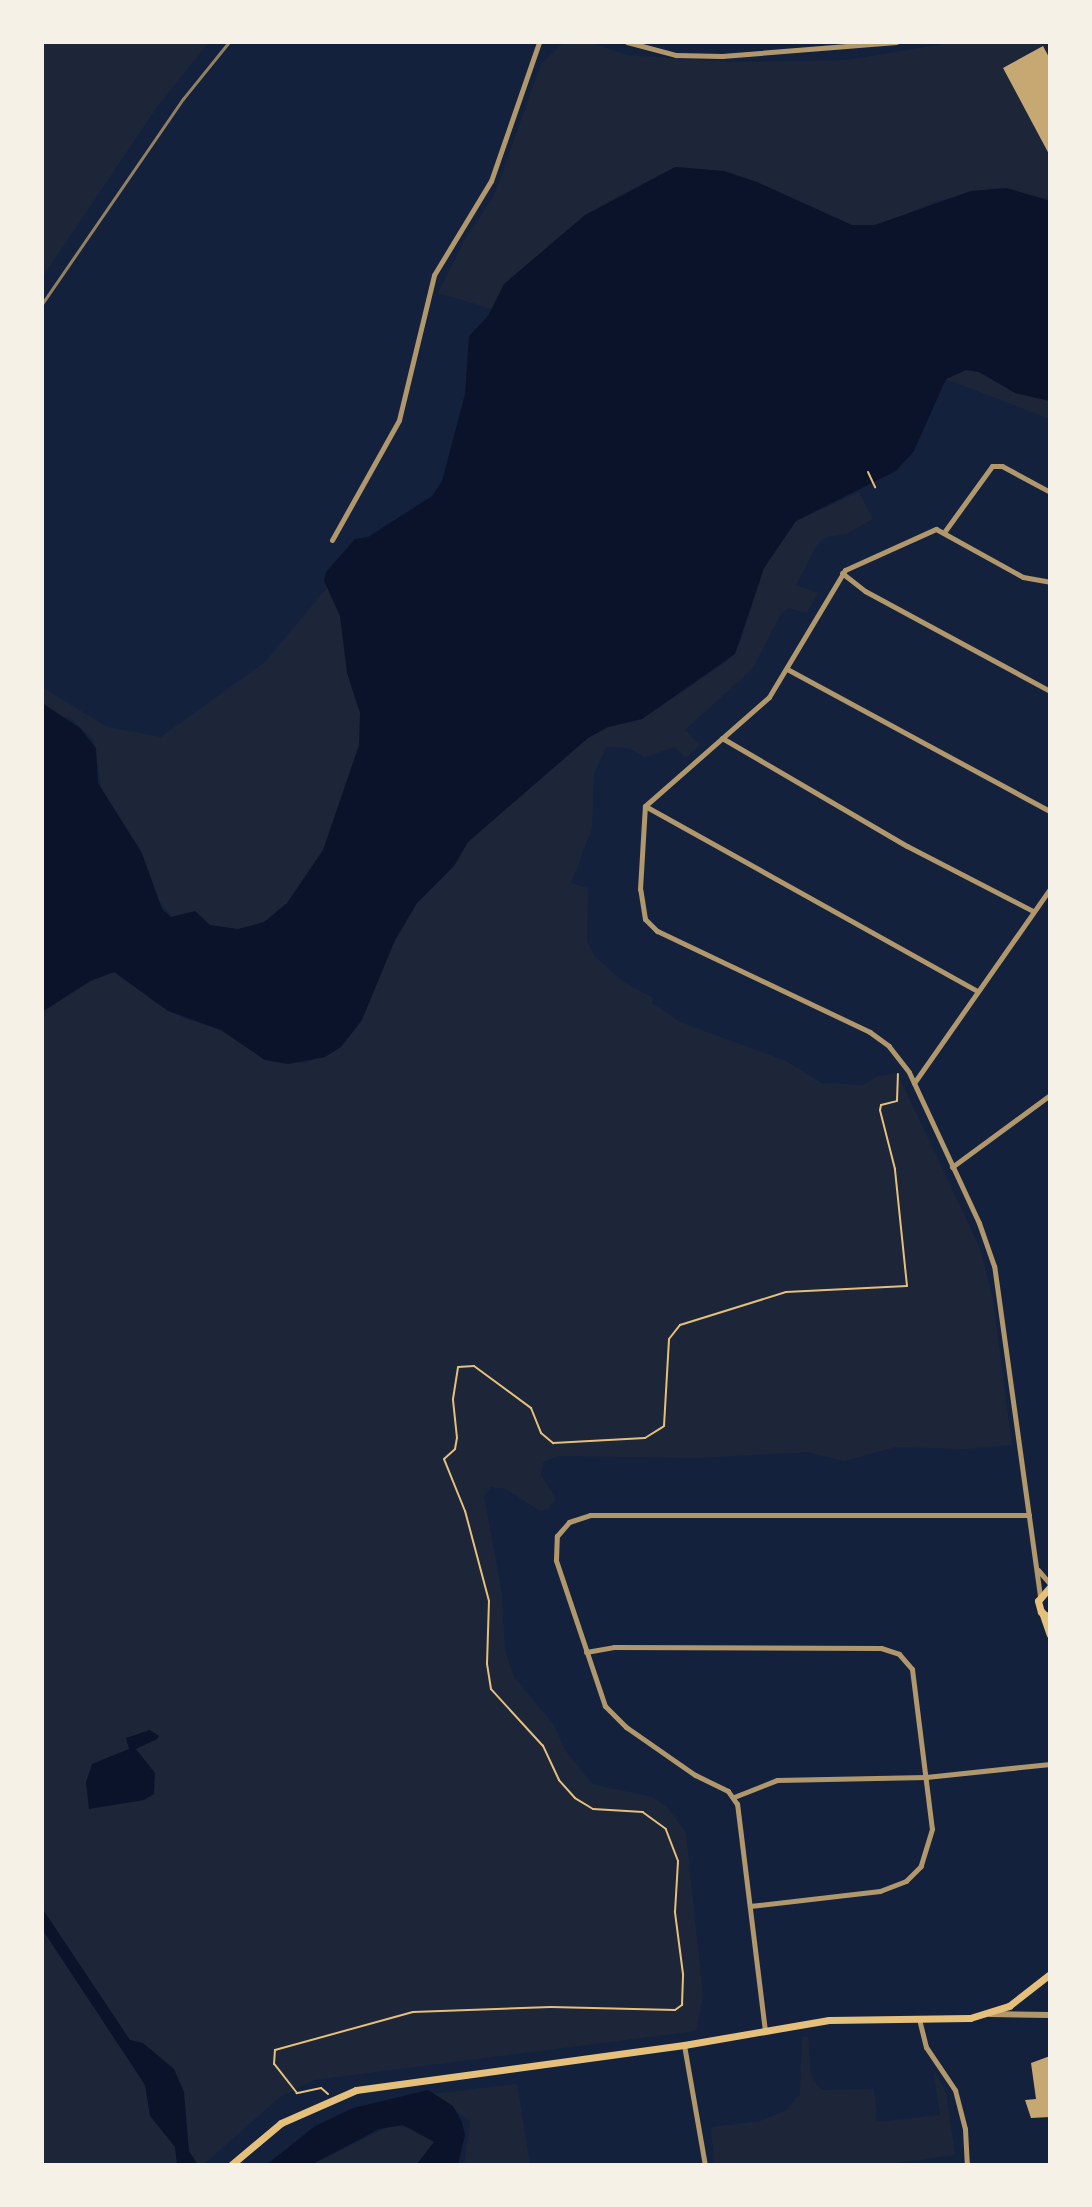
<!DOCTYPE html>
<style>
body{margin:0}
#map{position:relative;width:1092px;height:2207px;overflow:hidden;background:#14213d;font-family:"Titillium Web",sans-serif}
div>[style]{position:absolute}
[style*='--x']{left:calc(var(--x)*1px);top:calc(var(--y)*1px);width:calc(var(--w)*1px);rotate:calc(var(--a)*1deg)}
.green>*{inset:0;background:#1d2539}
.water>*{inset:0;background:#0b132b}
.building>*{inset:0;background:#c6a872}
.path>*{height:2px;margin:-1px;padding:0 1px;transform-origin:1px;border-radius:1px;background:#e5c07b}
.minor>*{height:5px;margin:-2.5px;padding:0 2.5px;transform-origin:2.5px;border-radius:2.5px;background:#b1986c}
.tertiary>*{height:6px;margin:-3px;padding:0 3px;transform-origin:3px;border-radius:3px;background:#b1986c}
.secondary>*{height:7px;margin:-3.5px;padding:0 3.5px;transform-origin:3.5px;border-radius:3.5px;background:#e5c07b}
.rail>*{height:2.5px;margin:-1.25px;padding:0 1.25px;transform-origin:1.25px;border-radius:1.25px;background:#918062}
span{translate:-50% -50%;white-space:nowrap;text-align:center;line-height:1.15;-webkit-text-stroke:6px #f6f1e7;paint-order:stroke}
.frame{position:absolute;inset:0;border:44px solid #f6f1e7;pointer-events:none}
</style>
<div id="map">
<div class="green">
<i style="clip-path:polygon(42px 42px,209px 42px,157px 107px,42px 278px)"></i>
<i style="clip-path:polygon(589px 42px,627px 55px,727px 62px,847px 60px,957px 42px,1050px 42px,1050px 199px,995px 188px,937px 201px,875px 228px,853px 227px,717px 171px,683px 167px,492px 309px,438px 293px,464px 241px,494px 196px,541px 64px,563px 43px)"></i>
<i style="clip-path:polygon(966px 370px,979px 372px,1015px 393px,1050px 401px,1050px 419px,946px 379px)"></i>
<i style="clip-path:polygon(859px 492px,873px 519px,846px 534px,825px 537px,817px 545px,796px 585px,818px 593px,807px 613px,788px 608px,781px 614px,752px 669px,685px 730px,700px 745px,686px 758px,675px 747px,645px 757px,628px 748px,606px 747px,594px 774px,592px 828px,571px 883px,588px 888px,587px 941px,594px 955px,622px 981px,653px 998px,652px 1003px,680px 1022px,786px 1061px,822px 1083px,863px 1085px,878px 1076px,897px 1073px,980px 1248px,993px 1299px,1012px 1445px,964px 1449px,896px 1447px,844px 1461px,807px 1452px,698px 1458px,558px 1456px,543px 1462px,541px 1475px,556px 1499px,548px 1509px,540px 1511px,506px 1489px,491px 1487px,484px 1496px,502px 1594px,505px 1650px,514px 1677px,553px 1724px,565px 1750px,592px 1784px,652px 1797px,668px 1808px,686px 1833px,703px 1996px,696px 2031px,314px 2080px,280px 2097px,203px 2165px,42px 2165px,42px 1012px,90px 982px,114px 972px,127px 977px,154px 1002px,183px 1018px,221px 1030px,265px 1060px,306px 1063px,341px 1047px,362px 1020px,388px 954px,417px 903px,454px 866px,468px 842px,588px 738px,608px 727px,642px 719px,726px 662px,740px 643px,764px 568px,796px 521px)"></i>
<i style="clip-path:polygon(367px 540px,371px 708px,329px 873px,248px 935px,172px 917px,110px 840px,93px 739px,69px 717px,42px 717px,42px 687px,107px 727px,161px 737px,265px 662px)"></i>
<i style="clip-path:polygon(802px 2037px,808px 2037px,811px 2075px,817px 2085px,822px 2090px,874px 2089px,877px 2122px,940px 2115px,933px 2069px,946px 2091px,955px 2155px,881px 2165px,714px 2165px,711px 2127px,760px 2121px,787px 2110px,800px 2094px)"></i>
<i style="clip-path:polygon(517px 2084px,530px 2165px,464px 2165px,470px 2121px,432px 2094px)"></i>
<i style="clip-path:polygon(392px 2125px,417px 2130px,435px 2142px,416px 2165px,311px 2165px)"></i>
</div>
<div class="water">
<i style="clip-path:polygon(675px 167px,724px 171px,757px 182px,852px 225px,875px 225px,971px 191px,1007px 188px,1050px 201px,1050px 401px,1015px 393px,979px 372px,966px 370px,946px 379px,914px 451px,896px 471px,796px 521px,764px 568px,735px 654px,642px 719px,608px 727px,588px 738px,468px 842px,454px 866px,417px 903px,395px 940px,362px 1020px,341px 1047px,325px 1057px,288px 1064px,265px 1060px,221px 1030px,168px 1011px,114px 972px,90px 981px,42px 1012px,42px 703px,80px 728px,96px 748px,98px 783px,142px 853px,162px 909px,171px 917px,195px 911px,210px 925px,238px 929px,264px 922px,287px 903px,323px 850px,359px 745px,360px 713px,347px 673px,340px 616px,324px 581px,326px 572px,355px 539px,368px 537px,432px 496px,442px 481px,465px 394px,469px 336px,488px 316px,504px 284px,585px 215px)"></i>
<i style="clip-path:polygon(150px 1730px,159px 1736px,157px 1739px,136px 1749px,155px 1773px,154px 1794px,144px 1800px,89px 1809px,86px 1782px,92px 1764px,129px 1749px,126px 1738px)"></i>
<i style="clip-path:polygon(42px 1908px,130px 2040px,143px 2043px,174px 2069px,184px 2092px,189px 2151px,198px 2165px,177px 2165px,175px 2147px,150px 2116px,145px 2085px,42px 1929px)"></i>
<i style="clip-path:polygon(428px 2090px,453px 2106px,462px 2122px,465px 2135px,458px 2165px,416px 2165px,434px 2142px,403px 2125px,379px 2129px,311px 2165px,266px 2165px,315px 2126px,353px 2108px)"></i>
</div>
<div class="building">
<i style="clip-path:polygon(1043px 46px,1050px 59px,1050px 156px,1003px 68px)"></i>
<i style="clip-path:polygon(1050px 2056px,1050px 2117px,1031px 2118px,1025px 2100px,1036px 2099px,1031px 2063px)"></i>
</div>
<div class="path">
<i style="--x:868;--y:472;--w:17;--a:65"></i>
<i style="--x:328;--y:2094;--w:9;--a:-139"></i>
<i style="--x:321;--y:2088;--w:25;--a:168"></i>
<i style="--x:297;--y:2093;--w:37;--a:-128"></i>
<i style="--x:274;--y:2064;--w:14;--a:-86"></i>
<i style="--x:275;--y:2050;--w:143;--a:-15.4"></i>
<i style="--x:413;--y:2012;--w:138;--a:-2.1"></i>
<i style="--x:551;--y:2007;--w:124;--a:1.4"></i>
<i style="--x:675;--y:2010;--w:9;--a:-36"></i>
<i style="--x:682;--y:2005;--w:31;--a:-88"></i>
<i style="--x:683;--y:1974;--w:63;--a:-97.4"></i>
<i style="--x:675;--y:1912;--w:51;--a:-86.6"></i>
<i style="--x:678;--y:1861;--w:34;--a:-111"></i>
<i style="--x:666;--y:1829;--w:29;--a:-144"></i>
<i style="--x:643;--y:1812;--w:50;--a:-176.6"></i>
<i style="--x:593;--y:1809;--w:21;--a:-149"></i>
<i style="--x:575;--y:1798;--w:24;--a:-132"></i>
<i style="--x:559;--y:1780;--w:38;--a:-115"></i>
<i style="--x:543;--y:1746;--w:77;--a:-132.4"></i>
<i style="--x:491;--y:1689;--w:25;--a:-99"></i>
<i style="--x:487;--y:1664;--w:63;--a:-88.2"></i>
<i style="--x:489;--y:1601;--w:93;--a:-104.9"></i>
<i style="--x:465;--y:1511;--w:56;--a:-112"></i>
<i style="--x:444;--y:1459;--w:15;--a:-42"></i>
<i style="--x:455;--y:1449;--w:11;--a:-80"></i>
<i style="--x:457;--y:1438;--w:39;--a:-96"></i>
<i style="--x:453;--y:1399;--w:32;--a:-81"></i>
<i style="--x:458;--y:1367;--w:16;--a:-4"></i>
<i style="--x:474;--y:1366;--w:71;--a:36.4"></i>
<i style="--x:531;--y:1408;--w:27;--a:68"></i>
<i style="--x:541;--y:1433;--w:16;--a:40"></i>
<i style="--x:553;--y:1443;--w:92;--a:-3.1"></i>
<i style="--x:645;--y:1438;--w:22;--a:-32"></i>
<i style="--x:664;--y:1426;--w:87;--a:-86.7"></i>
<i style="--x:669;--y:1339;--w:18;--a:-52"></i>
<i style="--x:680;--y:1325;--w:111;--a:-17.3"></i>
<i style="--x:786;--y:1292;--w:121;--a:-2.8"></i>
<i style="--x:907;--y:1286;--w:118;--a:-95.9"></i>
<i style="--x:895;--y:1169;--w:61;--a:-104.3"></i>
<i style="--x:880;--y:1110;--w:5;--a:-79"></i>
<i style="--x:881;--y:1105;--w:16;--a:-14"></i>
<i style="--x:897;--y:1101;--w:27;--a:-88"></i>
</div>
<div class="minor">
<i style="--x:627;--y:42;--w:51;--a:14.9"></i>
<i style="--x:676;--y:55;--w:46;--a:1.2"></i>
<i style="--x:722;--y:56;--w:175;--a:-4.6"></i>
<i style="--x:945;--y:531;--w:80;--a:-54.1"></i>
<i style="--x:992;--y:466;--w:10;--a:0"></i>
<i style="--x:1002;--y:466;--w:55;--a:28.4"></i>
<i style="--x:332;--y:540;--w:137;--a:-60.8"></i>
<i style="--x:399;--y:420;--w:149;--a:-76.4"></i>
<i style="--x:434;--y:275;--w:110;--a:-58.8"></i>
<i style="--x:491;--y:181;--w:147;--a:-70.9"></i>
<i style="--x:842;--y:573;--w:29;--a:38"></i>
<i style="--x:865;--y:591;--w:210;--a:28.4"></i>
<i style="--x:787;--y:669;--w:299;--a:28.4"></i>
<i style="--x:722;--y:738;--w:214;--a:30.3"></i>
<i style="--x:907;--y:846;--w:142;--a:27.3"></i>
<i style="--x:645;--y:806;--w:379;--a:29.1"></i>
<i style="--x:914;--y:1083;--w:237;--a:-55"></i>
<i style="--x:952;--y:1167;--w:122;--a:-36.3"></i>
<i style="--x:1038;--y:1570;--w:18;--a:49"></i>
<i style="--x:1040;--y:1596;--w:333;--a:-97.9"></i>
<i style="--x:994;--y:1266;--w:46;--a:-109.2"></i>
<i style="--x:979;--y:1223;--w:166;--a:-114.9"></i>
<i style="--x:909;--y:1072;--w:33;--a:-128"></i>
<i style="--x:889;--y:1046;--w:24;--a:-144"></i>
<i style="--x:870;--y:1032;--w:236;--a:-154.6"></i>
<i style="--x:657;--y:931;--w:17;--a:-135"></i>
<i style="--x:645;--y:919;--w:30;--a:-99"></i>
<i style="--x:640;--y:889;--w:83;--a:-86.6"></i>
<i style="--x:645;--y:806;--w:165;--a:-41.3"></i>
<i style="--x:769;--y:697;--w:148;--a:-59.1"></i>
<i style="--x:845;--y:570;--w:100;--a:-24.3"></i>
<i style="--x:936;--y:529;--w:99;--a:28.9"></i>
<i style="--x:1023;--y:577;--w:27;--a:10"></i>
<i style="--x:586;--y:1652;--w:28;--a:-10"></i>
<i style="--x:614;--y:1647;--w:267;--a:0.2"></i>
<i style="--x:881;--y:1648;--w:19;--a:18"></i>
<i style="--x:899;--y:1654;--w:20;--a:49"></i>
<i style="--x:912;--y:1669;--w:161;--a:82.9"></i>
<i style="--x:932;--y:1829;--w:39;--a:107"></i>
<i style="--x:921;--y:1866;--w:21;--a:135"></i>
<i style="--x:906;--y:1881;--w:28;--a:159"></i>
<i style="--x:880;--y:1891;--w:131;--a:173.4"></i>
<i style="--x:734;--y:1797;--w:46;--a:-21.6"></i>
<i style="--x:777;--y:1780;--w:149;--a:-1.2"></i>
<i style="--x:926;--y:1777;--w:125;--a:-6"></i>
<i style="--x:919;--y:2019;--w:29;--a:76"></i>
<i style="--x:926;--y:2047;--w:52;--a:56"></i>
<i style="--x:955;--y:2090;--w:40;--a:75.6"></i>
<i style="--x:965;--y:2129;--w:36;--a:87"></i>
<i style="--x:765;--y:2031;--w:229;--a:-97"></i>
<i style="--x:737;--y:1804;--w:16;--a:-125"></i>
<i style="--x:728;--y:1791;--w:37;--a:-154"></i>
<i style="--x:695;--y:1775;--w:84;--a:-145.2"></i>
<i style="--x:626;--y:1727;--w:30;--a:-135"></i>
<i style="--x:605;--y:1706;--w:154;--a:-108.6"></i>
<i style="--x:556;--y:1560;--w:24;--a:-88"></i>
<i style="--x:557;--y:1536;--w:18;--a:-49"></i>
<i style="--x:569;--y:1522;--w:22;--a:-18"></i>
<i style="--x:590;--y:1515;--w:439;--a:0"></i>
<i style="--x:684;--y:2045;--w:122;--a:80.1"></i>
</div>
<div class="tertiary">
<i style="--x:990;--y:2014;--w:60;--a:1"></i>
</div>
<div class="secondary">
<i style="--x:1050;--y:1587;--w:18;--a:131"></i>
<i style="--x:1038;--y:1601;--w:11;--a:75"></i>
<i style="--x:1041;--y:1612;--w:11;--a:34"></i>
<i style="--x:1042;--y:1612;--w:24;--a:71"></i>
<i style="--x:231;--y:2165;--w:65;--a:-40"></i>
<i style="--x:281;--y:2123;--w:82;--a:-23.7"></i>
<i style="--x:356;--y:2090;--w:331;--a:-7.8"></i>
<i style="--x:684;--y:2045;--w:147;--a:-9.8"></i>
<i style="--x:829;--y:2020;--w:141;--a:-0.8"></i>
<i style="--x:970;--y:2018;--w:41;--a:-17.1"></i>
<i style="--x:1009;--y:2006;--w:52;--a:-38"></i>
</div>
<div class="rail">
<i style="--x:42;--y:304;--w:249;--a:-55.5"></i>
<i style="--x:183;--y:99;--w:73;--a:-51.1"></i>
</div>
<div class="frame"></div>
</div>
